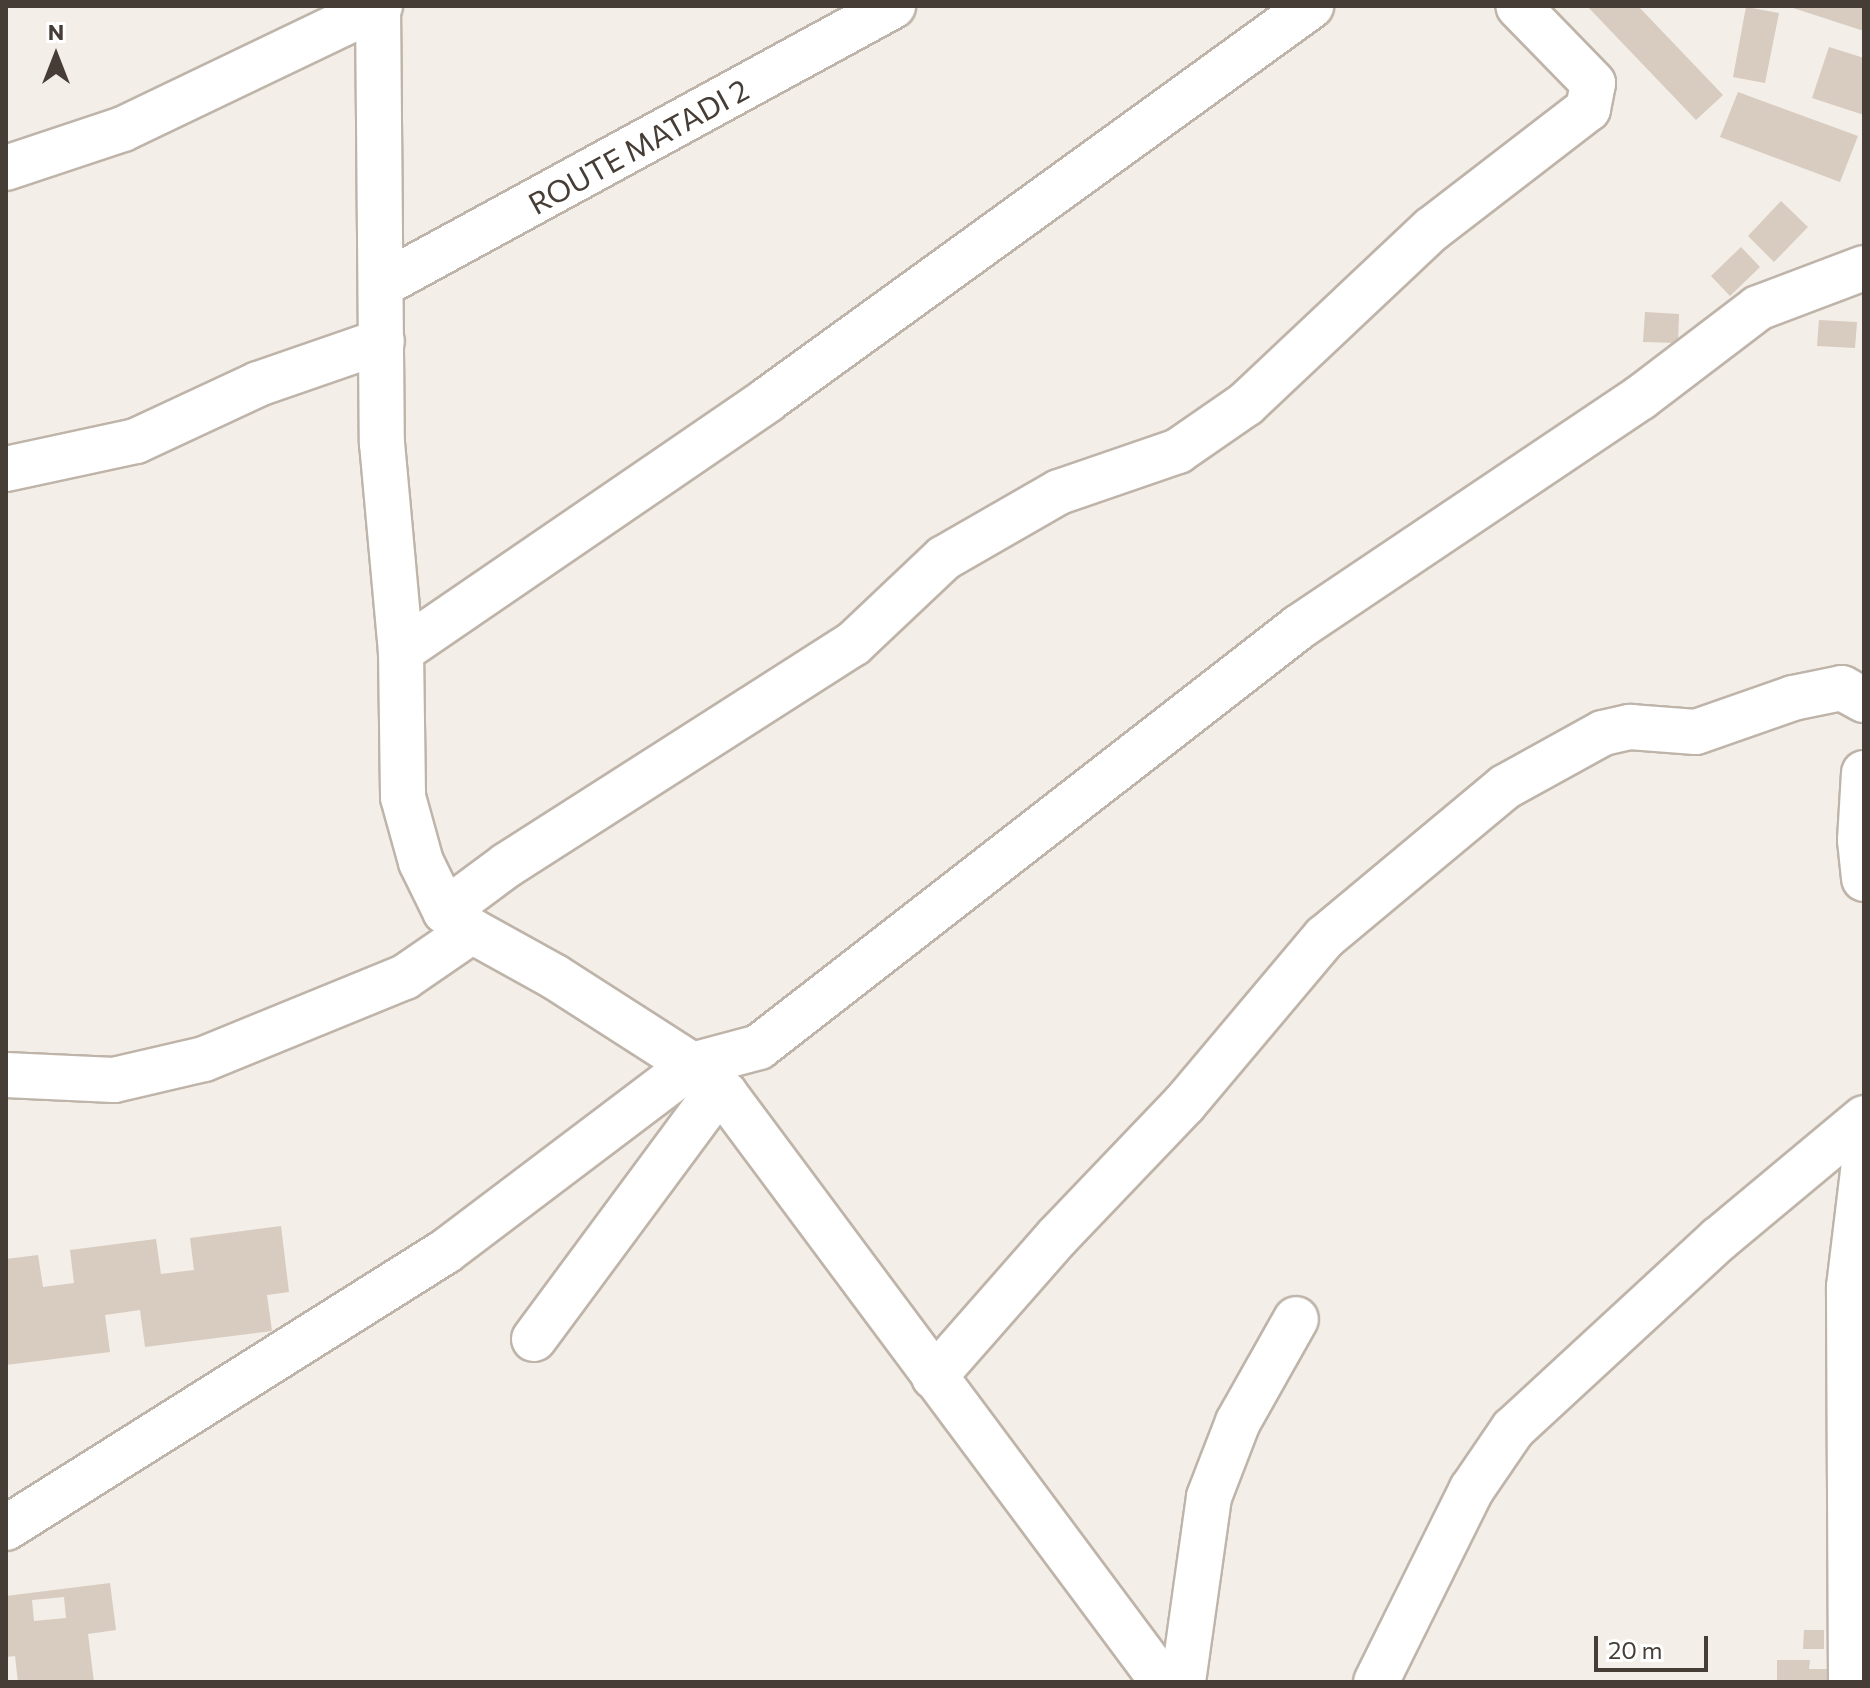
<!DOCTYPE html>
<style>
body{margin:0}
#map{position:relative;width:1870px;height:1688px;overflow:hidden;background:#f3eee7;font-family:Commissioner,sans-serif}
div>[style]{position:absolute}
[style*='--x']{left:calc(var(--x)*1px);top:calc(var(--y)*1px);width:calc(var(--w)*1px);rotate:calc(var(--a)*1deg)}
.building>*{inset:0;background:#d8cbbf}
.roads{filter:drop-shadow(2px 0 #bfb4a9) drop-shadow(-2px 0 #bfb4a9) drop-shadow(0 2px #bfb4a9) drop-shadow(0 -2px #bfb4a9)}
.minor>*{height:44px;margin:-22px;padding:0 22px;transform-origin:22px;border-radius:22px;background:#fff}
span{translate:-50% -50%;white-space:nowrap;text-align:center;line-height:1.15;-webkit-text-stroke:6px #fff;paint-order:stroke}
.street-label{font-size:30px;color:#463d36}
.frame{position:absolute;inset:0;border:8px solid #463d36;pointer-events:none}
.north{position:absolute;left:16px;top:16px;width:80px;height:80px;-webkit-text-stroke:6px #fff;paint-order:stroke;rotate:0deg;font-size:22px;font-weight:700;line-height:32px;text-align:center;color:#463d36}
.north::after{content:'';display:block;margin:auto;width:28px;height:36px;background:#463d36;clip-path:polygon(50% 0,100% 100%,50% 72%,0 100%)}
.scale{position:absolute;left:1594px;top:1636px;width:114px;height:36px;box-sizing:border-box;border:4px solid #463d36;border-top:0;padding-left:10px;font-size:24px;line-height:28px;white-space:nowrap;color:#463d36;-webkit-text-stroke:6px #fff;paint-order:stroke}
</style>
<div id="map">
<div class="building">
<i style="clip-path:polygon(1587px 6px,1638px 6px,1723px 95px,1696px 120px)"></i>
<i style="clip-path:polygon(1864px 6px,1864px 31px,1790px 7px,1790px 6px)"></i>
<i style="clip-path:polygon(1746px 7px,1779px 13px,1765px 83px,1733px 77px)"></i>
<i style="clip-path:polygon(1829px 47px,1864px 58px,1864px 115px,1812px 98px)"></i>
<i style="clip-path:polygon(1738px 92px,1858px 136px,1840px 182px,1720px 137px)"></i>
<i style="clip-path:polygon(1781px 201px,1808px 227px,1774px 262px,1748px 236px)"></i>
<i style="clip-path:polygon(1741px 247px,1760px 267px,1730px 296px,1711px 276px)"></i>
<i style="clip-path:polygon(1645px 312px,1679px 314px,1678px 343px,1643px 342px)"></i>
<i style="clip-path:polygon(1819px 320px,1857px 322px,1855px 348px,1817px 346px)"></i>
<i style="clip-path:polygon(281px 1226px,289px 1292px,267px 1295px,272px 1331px,145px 1347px,140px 1310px,105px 1315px,110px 1352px,6px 1365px,6px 1259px,38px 1255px,43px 1287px,74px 1283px,70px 1250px,156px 1239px,161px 1274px,194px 1270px,190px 1238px)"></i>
<i style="clip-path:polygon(evenodd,110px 1583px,116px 1630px,88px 1634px,94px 1682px,18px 1682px,15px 1656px,6px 1657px,6px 1596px,110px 1583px,64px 1597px,66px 1618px,34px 1621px,32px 1600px,64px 1597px)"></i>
<i style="clip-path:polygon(1804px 1630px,1824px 1630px,1824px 1649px,1803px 1649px)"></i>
<i style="clip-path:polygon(1777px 1660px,1810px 1660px,1809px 1669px,1833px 1669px,1832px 1682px,1777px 1682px)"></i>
</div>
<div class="roads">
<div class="minor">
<i style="--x:378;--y:6;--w:437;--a:89.5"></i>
<i style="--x:382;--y:443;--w:209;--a:84.8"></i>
<i style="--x:401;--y:651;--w:146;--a:89.2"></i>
<i style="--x:403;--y:797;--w:67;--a:74.5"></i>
<i style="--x:421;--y:862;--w:55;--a:63.9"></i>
<i style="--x:445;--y:911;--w:34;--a:37"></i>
<i style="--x:472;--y:931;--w:95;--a:29"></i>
<i style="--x:555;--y:977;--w:163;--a:32.7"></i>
<i style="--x:692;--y:1065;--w:44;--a:41.3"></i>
<i style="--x:725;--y:1094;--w:733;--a:53.32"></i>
<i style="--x:6;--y:168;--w:123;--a:-18.4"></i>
<i style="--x:123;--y:129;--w:285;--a:-25.6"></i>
<i style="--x:383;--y:284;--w:581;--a:-28.59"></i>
<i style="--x:6;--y:469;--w:133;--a:-12.2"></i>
<i style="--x:136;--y:441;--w:135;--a:-25"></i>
<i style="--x:258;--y:384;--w:131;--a:-19.1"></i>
<i style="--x:401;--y:651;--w:444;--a:-34.4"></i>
<i style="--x:767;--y:400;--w:672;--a:-35.91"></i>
<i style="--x:1864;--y:773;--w:67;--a:93.4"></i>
<i style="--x:1860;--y:840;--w:39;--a:84"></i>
<i style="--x:445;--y:911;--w:77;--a:-36.6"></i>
<i style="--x:507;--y:865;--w:411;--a:-32.6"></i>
<i style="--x:853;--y:644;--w:125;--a:-43.4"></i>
<i style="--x:944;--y:558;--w:133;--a:-29.9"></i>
<i style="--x:1059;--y:492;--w:126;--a:-19"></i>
<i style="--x:1178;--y:451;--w:83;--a:-34.7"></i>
<i style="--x:1246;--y:404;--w:255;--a:-43.3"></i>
<i style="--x:1432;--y:229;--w:197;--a:-37.6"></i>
<i style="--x:1588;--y:109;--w:26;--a:-79"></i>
<i style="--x:1593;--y:83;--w:107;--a:-134.2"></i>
<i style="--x:6;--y:1075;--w:108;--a:2.7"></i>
<i style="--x:114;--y:1080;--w:92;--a:-13.1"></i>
<i style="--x:204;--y:1059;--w:217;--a:-22.2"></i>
<i style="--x:405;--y:977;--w:81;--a:-34.5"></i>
<i style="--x:534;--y:1339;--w:292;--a:-53.5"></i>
<i style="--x:708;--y:1104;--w:20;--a:-30"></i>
<i style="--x:934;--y:1377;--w:186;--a:-48.7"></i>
<i style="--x:1057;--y:1237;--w:185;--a:-46.3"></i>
<i style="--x:1185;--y:1103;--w:217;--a:-49.9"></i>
<i style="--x:1325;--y:937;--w:234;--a:-39.8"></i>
<i style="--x:1505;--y:787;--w:112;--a:-28.9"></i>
<i style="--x:1603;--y:733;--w:28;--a:-13"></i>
<i style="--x:1630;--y:727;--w:66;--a:4.3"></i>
<i style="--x:1696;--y:732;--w:103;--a:-19.3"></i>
<i style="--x:1793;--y:698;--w:50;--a:-11.5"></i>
<i style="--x:1842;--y:688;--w:25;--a:29"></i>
<i style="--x:6;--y:1528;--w:520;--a:-32.19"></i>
<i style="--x:446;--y:1251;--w:308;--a:-37.1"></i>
<i style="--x:692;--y:1065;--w:69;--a:-15"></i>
<i style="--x:759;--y:1047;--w:684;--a:-37.87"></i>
<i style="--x:1299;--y:627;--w:411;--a:-33.9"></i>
<i style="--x:1640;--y:398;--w:148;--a:-37.3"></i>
<i style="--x:1758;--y:308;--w:113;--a:-20.7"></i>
<i style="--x:1183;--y:1682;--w:187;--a:-82"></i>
<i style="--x:1209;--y:1497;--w:80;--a:-68.9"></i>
<i style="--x:1238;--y:1422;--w:118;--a:-60.6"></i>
<i style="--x:1376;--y:1682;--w:216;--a:-63.6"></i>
<i style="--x:1472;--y:1489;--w:73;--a:-55.7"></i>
<i style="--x:1513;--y:1429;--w:280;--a:-42.7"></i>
<i style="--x:1719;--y:1239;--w:189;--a:-39.8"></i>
<i style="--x:1851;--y:1682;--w:395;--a:-90.3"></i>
<i style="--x:1849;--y:1287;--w:125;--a:-83.1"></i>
</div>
</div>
<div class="street-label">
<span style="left:638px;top:146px;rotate:-29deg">ROUTE MATADI 2</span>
</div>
<div class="frame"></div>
<div class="north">N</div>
<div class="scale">20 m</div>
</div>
